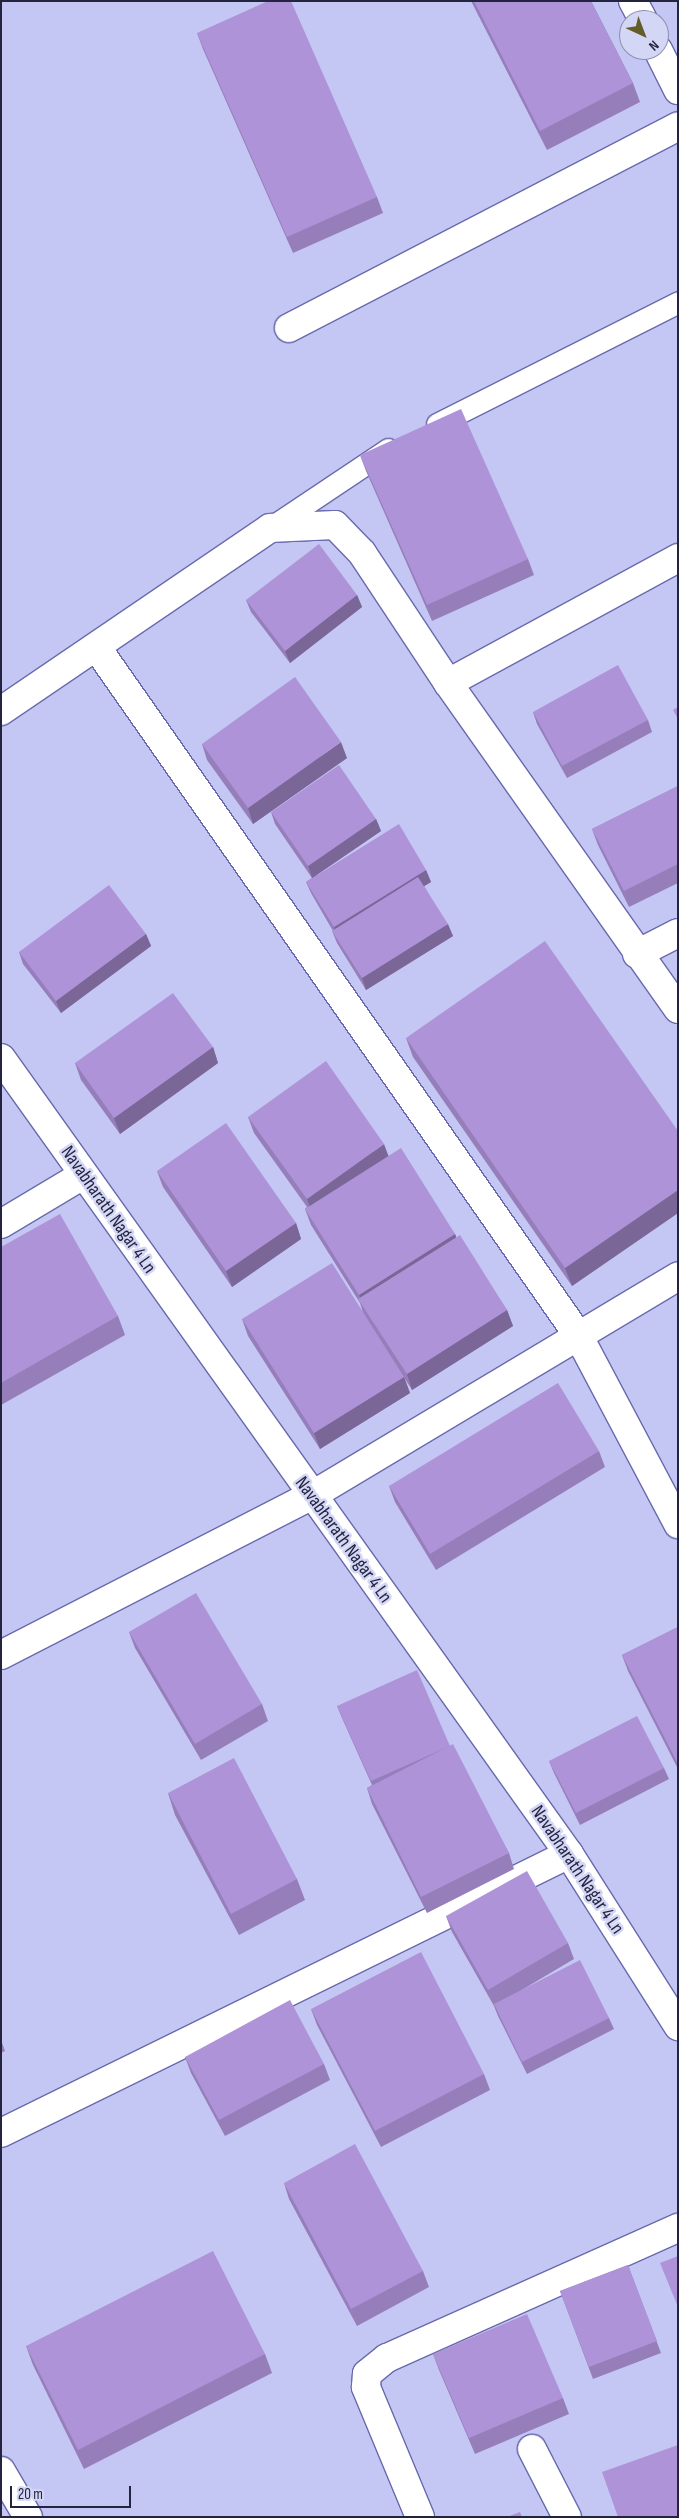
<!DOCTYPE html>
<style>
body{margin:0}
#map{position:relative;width:679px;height:2518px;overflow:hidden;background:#c4c7f3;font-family:"Sofia Sans Condensed",sans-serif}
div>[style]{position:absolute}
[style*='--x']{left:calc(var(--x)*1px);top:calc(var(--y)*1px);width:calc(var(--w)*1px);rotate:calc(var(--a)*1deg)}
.roads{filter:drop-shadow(1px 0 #696aad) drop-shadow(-1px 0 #696aad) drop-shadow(0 1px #696aad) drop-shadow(0 -1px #696aad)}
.service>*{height:21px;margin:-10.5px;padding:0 10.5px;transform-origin:10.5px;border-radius:10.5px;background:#fff}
.minor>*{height:28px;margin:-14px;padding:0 14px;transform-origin:14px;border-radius:14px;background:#fff}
.wall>*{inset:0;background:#967eba}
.shaded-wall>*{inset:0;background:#7a6797}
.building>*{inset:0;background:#ae93d8}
span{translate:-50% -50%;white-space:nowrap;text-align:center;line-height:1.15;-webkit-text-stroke:5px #d3d6f4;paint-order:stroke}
.street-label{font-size:19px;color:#242440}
.frame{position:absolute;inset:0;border:2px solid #242440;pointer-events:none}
.north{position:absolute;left:619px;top:10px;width:50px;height:50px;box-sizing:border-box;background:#d3d6f4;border:1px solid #8d8fac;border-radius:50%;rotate:137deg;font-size:14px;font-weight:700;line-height:20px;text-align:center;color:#242440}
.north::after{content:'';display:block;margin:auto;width:18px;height:22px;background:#645d2a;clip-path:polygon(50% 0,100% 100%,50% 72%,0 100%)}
.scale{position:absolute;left:10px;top:2486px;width:121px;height:22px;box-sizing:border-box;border:2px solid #242440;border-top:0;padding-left:6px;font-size:15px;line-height:18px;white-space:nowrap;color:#242440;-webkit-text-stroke:4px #d3d6f4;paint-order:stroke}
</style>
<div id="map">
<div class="roads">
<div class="service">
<i style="--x:437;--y:424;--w:270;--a:-26.8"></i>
<i style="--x:270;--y:528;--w:142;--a:-33.8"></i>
</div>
<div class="minor">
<i style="--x:633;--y:1;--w:21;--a:62"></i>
<i style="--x:658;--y:50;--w:45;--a:63.4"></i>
<i style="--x:289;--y:328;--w:438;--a:-27.4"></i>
<i style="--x:97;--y:648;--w:839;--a:55"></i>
<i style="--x:578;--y:1335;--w:214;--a:62.1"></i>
<i style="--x:448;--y:683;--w:262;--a:-28.5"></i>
<i style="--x:1;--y:711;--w:325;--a:-34.2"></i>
<i style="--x:270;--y:528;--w:65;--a:-2.6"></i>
<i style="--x:335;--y:525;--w:39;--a:46"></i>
<i style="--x:362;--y:553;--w:156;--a:56.5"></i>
<i style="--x:448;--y:683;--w:399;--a:54.8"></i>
<i style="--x:637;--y:954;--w:46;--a:-27.1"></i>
<i style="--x:1;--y:1058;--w:978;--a:54.49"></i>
<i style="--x:569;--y:1854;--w:204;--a:57.6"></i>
<i style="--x:1;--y:1224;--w:96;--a:-30.9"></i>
<i style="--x:1;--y:1655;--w:348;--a:-27.2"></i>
<i style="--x:311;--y:1496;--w:428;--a:-30.9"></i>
<i style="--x:1;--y:2133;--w:633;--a:-26.16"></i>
<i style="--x:532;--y:2449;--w:76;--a:62.8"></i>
<i style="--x:1;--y:2471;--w:53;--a:59.6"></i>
<i style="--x:420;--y:2517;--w:141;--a:-112.6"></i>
<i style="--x:366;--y:2387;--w:13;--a:-86"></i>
<i style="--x:367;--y:2374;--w:26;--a:-39"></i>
<i style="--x:387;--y:2358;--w:319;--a:-24.1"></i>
</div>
</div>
<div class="wall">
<i style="clip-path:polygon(471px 1px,591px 1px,633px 83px,640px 102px,547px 150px)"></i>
<i style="clip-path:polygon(197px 33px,377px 197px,383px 213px,293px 253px,203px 49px)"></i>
<i style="clip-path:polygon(360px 455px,528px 559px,534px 575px,432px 621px,366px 471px)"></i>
<i style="clip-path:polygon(357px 595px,362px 607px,290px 663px,251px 612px,246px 600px)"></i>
<i style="clip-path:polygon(533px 712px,648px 720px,652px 732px,567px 778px,537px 724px)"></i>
<i style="clip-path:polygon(202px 744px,347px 758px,253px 824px,207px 760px)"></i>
<i style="clip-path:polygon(678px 786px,678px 883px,629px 907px,598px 845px,592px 829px)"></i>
<i style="clip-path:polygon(271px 812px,376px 819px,381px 831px,317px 875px,426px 870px,431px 882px,424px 886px,453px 936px,366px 990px,337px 943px,332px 931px,333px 931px,311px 893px,306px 882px,312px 878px,275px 824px)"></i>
<i style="clip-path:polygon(146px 934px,151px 946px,61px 1013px,23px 964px,19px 952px)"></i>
<i style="clip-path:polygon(406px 1038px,678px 1131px,678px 1213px,572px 1286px,413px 1057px)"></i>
<i style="clip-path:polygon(213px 1047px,218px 1063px,120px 1134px,81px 1080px,75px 1063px)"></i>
<i style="clip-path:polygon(248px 1117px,389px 1156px,455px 1234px,456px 1237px,507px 1310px,513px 1326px,412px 1390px,396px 1365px,404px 1377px,410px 1393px,320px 1449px,248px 1336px,242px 1319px,363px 1313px,360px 1303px,311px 1225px,305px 1209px,307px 1207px,254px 1133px)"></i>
<i style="clip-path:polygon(157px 1171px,296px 1223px,301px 1239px,232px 1287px,163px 1187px)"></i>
<i style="clip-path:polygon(1px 1247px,118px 1316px,125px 1335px,1px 1405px)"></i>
<i style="clip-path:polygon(599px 1451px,605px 1467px,436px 1570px,395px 1502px,389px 1486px)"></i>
<i style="clip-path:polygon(678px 1627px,678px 1769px,628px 1671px,622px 1655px)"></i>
<i style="clip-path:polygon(129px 1632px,262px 1704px,268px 1721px,201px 1760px,135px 1648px)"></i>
<i style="clip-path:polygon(337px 1706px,450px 1746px,509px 1853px,514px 1869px,427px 1913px,372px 1804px,367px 1788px,372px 1785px,342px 1718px)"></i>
<i style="clip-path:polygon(549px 1761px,664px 1768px,669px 1779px,580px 1825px,554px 1773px)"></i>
<i style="clip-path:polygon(168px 1793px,297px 1879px,305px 1900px,239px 1935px,175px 1815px)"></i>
<i style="clip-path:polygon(446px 1916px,568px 1943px,574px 1959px,515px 1994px,609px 2018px,614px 2029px,527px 2074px,498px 2016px,494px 2006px,452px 1932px)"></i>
<i style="clip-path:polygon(311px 2009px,484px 2074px,490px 2090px,381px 2147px,317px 2025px)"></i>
<i style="clip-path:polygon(1px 2040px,5px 2051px,1px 2053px)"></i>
<i style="clip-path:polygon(185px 2057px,324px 2064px,330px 2080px,225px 2136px,191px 2073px)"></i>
<i style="clip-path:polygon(284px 2183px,423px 2271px,429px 2287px,357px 2326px,289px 2199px)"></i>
<i style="clip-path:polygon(628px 2265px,661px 2353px,593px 2379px,560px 2291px)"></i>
<i style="clip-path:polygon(26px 2346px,265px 2354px,272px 2373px,84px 2469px,33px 2365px)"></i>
<i style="clip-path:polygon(433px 2354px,563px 2398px,569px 2414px,475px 2454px,439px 2370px)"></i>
</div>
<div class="shaded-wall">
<i style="clip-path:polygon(357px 595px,362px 607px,290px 663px,285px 651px)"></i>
<i style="clip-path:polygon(341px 742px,347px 758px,253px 824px,248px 808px)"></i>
<i style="clip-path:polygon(376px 819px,381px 831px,312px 878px,308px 866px)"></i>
<i style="clip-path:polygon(426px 870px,431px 882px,338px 939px,334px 927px)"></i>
<i style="clip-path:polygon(448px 924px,453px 936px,366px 990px,362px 978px)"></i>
<i style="clip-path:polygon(146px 934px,151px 946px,61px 1013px,56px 1001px)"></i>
<i style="clip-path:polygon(213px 1047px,218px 1063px,120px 1134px,114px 1118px)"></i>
<i style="clip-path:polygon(384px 1144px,390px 1160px,313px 1215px,307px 1199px)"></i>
<i style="clip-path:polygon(678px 1190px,678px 1213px,572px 1286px,565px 1268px)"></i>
<i style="clip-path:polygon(296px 1223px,301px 1239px,232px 1287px,226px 1271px)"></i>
<i style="clip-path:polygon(455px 1234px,461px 1250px,364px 1307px,359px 1295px)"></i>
<i style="clip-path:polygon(507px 1310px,513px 1326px,412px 1390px,407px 1374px)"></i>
<i style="clip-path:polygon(404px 1377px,410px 1393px,320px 1449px,314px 1433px)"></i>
</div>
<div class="building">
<i style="clip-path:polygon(268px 1px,291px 1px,377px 197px,287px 237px,197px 33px)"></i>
<i style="clip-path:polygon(474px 1px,591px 1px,633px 83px,540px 131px)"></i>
<i style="clip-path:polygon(461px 409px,528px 559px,427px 605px,360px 455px)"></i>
<i style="clip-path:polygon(319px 544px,357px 595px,285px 651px,246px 600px)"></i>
<i style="clip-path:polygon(618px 665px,648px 720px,562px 766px,533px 712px)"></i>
<i style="clip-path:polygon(295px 677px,341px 742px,248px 808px,202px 744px)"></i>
<i style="clip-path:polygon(678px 707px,678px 719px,673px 710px)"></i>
<i style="clip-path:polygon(339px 765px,376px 819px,308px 866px,271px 812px)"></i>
<i style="clip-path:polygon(678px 786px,678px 864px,624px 891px,592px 829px)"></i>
<i style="clip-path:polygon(399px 824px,426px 870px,334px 927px,306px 882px)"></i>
<i style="clip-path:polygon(418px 877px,448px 924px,362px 978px,332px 931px)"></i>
<i style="clip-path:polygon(109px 885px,146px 934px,56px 1001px,19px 952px)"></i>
<i style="clip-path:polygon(545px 941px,678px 1131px,678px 1190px,565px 1268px,406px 1038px)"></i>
<i style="clip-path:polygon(173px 993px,213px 1047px,114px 1118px,75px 1063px)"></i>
<i style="clip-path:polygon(326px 1061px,384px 1144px,307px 1199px,248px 1117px)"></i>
<i style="clip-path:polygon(226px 1123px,296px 1223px,226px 1271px,157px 1171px)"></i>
<i style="clip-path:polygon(401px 1148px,455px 1234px,359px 1295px,305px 1209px)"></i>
<i style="clip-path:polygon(60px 1214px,118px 1316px,1px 1383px,1px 1247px)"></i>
<i style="clip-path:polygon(460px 1235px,507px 1310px,407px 1374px,358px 1299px)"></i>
<i style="clip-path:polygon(332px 1263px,404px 1377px,314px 1433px,242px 1319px)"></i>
<i style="clip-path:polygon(558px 1383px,599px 1451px,430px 1554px,389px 1486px)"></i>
<i style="clip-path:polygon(196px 1593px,262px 1704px,195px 1744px,129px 1632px)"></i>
<i style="clip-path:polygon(678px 1627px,678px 1764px,622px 1655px)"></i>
<i style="clip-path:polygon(417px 1670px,450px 1746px,371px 1781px,337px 1706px)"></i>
<i style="clip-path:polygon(637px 1716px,664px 1768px,576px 1813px,549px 1761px)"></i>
<i style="clip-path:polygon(453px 1744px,509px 1853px,421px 1897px,367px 1788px)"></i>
<i style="clip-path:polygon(234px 1758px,297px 1879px,231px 1914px,168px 1793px)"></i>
<i style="clip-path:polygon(527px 1871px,568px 1943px,488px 1990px,446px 1916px)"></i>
<i style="clip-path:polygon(421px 1952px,484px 2074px,375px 2131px,311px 2009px)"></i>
<i style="clip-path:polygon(580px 1960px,609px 2018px,522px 2062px,494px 2004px)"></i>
<i style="clip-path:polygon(290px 2000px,324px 2064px,219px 2120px,185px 2057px)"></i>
<i style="clip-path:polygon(355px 2144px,423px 2271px,351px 2309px,284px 2183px)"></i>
<i style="clip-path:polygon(213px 2251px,265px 2354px,78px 2450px,26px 2346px)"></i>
<i style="clip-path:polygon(678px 2256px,678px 2307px,660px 2263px)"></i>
<i style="clip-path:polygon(628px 2265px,657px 2341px,589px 2367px,560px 2291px)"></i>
<i style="clip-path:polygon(527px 2314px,563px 2398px,469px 2438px,433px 2354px)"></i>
<i style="clip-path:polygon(678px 2445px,678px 2517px,618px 2517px,602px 2472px)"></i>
<i style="clip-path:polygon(520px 2512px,522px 2517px,507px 2517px)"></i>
</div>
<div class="street-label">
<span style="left:108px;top:1210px;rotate:55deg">Navabharath Nagar 4 Ln</span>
<span style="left:343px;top:1540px;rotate:54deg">Navabharath Nagar 4 Ln</span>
<span style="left:577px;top:1870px;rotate:56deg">Navabharath Nagar 4 Ln</span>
</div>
<div class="frame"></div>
<div class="north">N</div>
<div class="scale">20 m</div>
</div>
